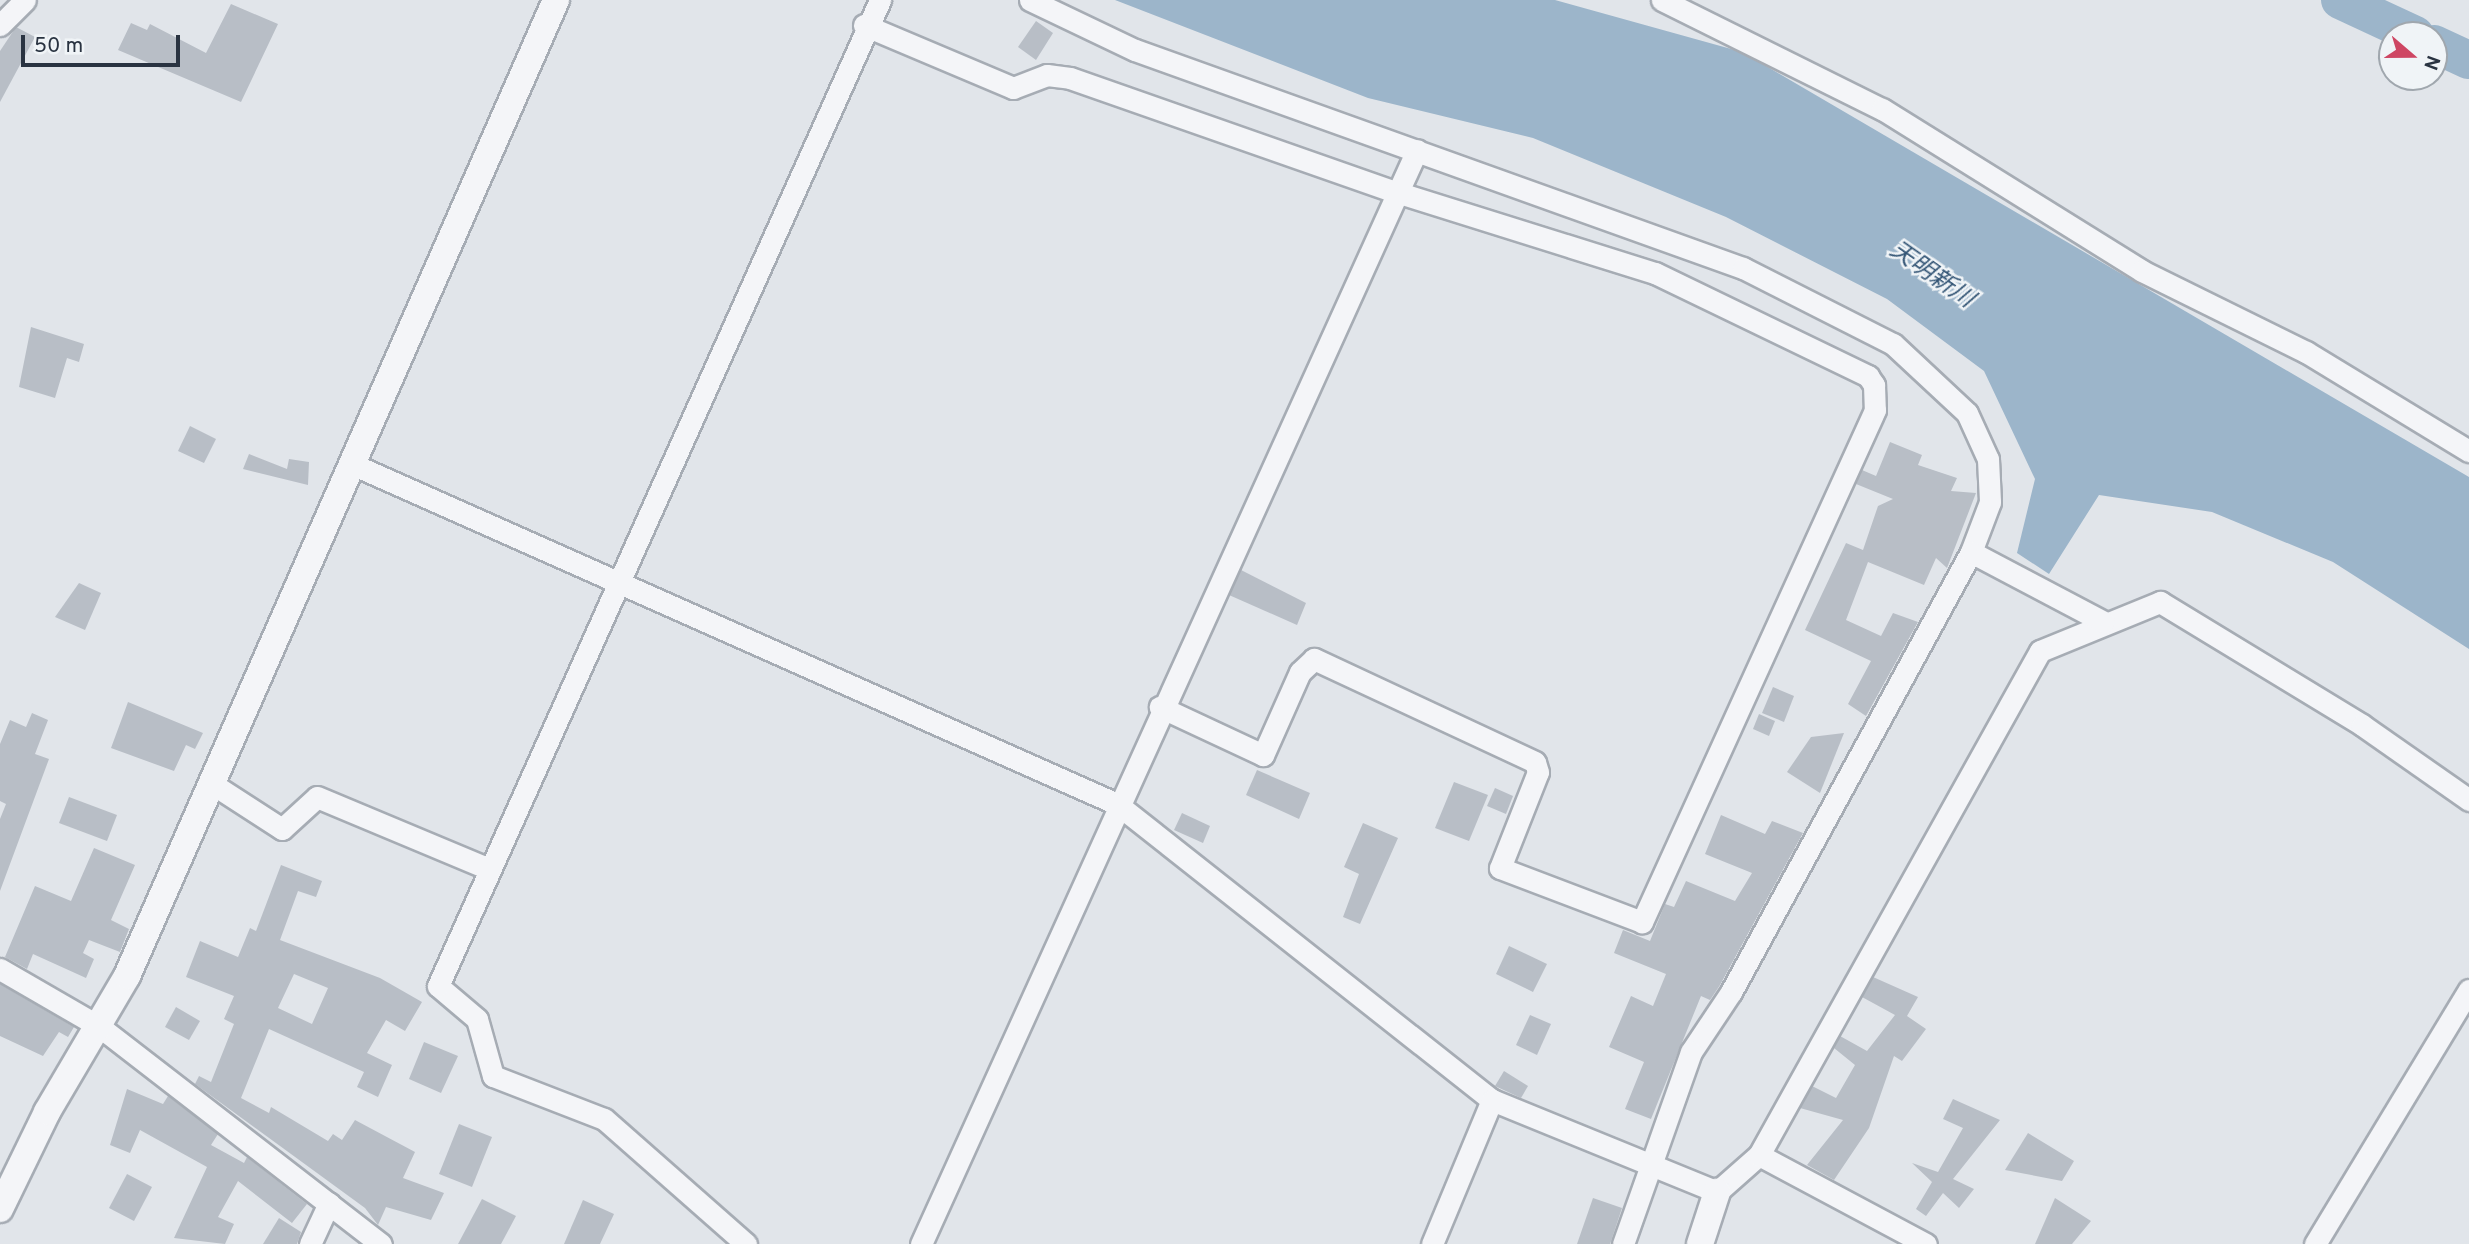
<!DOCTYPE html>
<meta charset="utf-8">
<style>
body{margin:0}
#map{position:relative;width:2469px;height:1244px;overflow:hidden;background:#e1e5ea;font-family:Overpass,"Noto Sans JP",sans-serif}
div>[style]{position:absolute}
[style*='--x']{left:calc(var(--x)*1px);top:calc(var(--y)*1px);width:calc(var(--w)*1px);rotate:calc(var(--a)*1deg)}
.water>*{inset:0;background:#9cb5ca}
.river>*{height:38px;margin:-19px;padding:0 19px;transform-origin:19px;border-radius:19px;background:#9cb5ca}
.building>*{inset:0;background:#b8bec6}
.roads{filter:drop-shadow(2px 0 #a6acb4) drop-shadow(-2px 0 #a6acb4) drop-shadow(0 2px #a6acb4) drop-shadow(0 -2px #a6acb4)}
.minor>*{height:21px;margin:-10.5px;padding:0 10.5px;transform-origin:10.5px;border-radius:10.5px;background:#f4f5f8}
.tertiary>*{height:26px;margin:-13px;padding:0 13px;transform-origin:13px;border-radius:13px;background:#f4f5f8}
span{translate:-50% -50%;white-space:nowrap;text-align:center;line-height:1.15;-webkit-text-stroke:5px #f0f4f7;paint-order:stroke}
.water-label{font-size:24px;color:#335575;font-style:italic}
.north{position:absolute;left:2378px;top:21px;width:70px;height:70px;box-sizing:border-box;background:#f0f4f7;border:2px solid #a0a7ae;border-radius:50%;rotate:110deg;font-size:19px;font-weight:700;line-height:28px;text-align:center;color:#293341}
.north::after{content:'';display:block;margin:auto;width:24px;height:32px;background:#ce4663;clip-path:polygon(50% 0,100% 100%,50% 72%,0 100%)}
.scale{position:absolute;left:21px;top:35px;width:159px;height:32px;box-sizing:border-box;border:4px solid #293341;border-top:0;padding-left:9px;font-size:21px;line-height:24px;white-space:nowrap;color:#293341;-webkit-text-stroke:5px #f0f4f7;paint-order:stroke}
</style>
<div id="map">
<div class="water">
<i style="clip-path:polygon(1115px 0,1555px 0,1742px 52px,2469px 477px,2469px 649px,2333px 562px,2212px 512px,2099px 495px,2049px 574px,2017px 553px,2035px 479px,1984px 371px,1887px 299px,1726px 217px,1533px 138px,1368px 98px)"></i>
</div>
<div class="river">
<i style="--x:2340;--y:0;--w:83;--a:25"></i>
<i style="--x:2434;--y:44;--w:38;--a:25"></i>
</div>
<div class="building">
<i style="clip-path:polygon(231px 4px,278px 24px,241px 102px,118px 50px,131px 23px,147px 30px,150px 24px,206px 53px)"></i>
<i style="clip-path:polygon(1036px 21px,1053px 33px,1036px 60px,1018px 47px)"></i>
<i style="clip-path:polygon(16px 27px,35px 37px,0 102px,0 51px)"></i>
<i style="clip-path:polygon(31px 327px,84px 344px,79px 362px,67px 358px,55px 398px,19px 387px)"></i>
<i style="clip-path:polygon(190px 426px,216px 439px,204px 463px,178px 451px)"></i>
<i style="clip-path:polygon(1890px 442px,1922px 455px,1918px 465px,1957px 478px,1951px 491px,1976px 493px,1947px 568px,1936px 558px,1924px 585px,1868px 562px,1846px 620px,1881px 636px,1893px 613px,1918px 622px,1866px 716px,1848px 704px,1871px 661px,1805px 630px,1846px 543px,1863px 550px,1878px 506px,1893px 499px,1856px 484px,1862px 470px,1876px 476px)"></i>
<i style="clip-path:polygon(249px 454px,287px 469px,289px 459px,309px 462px,308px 485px,243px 469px)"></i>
<i style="clip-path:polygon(1241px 570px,1306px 603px,1297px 625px,1229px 595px)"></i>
<i style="clip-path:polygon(79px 583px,101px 593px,85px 630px,55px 617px)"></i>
<i style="clip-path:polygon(1773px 687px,1794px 696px,1784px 722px,1762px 713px)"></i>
<i style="clip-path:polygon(128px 702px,203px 733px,195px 749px,186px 745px,174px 771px,111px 748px)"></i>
<i style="clip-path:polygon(32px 713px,48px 720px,35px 754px,49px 759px,0 891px,0 819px,6px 804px,0 801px,0 744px,10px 720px,26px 727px)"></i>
<i style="clip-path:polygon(1759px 714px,1775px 721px,1769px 736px,1753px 729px)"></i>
<i style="clip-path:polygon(1844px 733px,1820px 793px,1787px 772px,1811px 737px)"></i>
<i style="clip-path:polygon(1257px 770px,1310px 793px,1299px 819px,1246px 795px)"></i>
<i style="clip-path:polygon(1454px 782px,1488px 795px,1469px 841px,1435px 828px)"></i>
<i style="clip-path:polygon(1495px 788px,1513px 796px,1506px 814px,1487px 806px)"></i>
<i style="clip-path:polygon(69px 797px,117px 815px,107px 841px,59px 823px)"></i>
<i style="clip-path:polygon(1182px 813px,1210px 826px,1203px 843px,1174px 830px)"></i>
<i style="clip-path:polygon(1721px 815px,1765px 834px,1772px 821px,1803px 833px,1720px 985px,1710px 1000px,1701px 996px,1651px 1119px,1625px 1109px,1644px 1062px,1609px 1047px,1631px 996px,1653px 1006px,1666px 974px,1614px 953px,1623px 930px,1650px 941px,1665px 904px,1674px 907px,1686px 881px,1735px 901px,1752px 873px,1705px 854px)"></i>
<i style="clip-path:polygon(1363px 823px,1398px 838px,1360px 924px,1343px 917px,1359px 874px,1344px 867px)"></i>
<i style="clip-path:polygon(94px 848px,135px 865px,111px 920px,129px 929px,120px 952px,89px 940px,83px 953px,94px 959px,86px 978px,33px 954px,27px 969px,5px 957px,35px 886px,71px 901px)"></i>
<i style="clip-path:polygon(evenodd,281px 865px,322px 881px,316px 897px,298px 891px,280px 940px,380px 978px,422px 1002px,405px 1031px,386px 1020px,367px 1053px,392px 1065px,378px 1097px,357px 1087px,364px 1072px,269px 1029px,241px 1098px,269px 1113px,271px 1107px,328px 1141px,333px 1134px,342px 1140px,355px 1120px,415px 1152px,403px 1178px,444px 1193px,431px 1220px,386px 1207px,378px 1225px,365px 1208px,195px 1084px,199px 1076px,211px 1082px,234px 1024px,224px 1019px,234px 996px,186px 977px,200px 941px,238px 957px,250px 928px,256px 931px,281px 865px,294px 974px,328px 988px,312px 1024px,278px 1008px,294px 974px)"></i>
<i style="clip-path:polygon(1509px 946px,1547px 964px,1533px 992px,1496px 974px)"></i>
<i style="clip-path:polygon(1873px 977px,1918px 997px,1907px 1016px,1926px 1029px,1902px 1061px,1894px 1056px,1869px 1128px,1834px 1180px,1807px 1165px,1843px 1120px,1800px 1108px,1812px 1086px,1836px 1098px,1855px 1065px,1834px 1048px,1840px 1036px,1867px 1051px,1895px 1015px,1862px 997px)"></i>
<i style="clip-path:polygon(0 984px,74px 1027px,68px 1037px,59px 1032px,43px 1056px,0 1036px)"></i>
<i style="clip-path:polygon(176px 1007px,200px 1021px,189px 1040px,165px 1027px)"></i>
<i style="clip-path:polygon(1530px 1015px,1551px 1024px,1537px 1055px,1516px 1045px)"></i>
<i style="clip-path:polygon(424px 1042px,458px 1056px,441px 1093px,409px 1079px)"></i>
<i style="clip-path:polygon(1504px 1071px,1528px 1086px,1521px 1098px,1495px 1086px)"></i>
<i style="clip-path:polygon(127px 1089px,163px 1104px,168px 1096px,218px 1134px,211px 1145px,244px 1163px,247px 1157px,307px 1204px,292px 1223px,238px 1181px,218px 1217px,234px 1224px,225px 1244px,174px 1238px,207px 1167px,140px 1130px,130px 1153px,110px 1145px)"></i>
<i style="clip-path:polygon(1953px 1099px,2000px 1120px,1953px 1179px,1974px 1189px,1959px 1208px,1943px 1193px,1926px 1216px,1916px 1209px,1932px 1182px,1912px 1163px,1938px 1172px,1963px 1128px,1943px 1119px)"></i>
<i style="clip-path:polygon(459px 1124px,492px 1137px,472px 1187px,439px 1174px)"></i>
<i style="clip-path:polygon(2028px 1133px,2074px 1161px,2062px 1181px,2005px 1170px)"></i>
<i style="clip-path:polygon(127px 1174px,152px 1187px,134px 1221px,109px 1208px)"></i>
<i style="clip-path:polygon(1593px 1198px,1622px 1208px,1610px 1244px,1577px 1244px)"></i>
<i style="clip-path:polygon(2055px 1198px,2091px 1221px,2072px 1244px,2035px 1244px)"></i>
<i style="clip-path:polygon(482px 1199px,516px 1216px,501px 1244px,458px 1244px)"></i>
<i style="clip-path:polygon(583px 1200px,614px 1214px,600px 1244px,564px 1244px)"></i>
<i style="clip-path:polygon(279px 1218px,301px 1232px,297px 1244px,263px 1244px)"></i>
</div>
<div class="roads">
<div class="minor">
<i style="--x:1030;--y:0;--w:116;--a:25.5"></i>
<i style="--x:1135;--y:50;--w:646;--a:19.73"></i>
<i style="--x:1743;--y:268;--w:168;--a:26.9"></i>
<i style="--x:1893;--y:344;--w:101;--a:43"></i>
<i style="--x:1967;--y:413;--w:51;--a:65.5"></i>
<i style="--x:1988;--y:459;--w:43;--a:87.3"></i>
<i style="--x:1990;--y:502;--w:53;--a:110.8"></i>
<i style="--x:1971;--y:552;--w:501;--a:118.61"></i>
<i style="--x:1731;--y:992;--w:72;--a:123.7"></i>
<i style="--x:1691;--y:1052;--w:204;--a:109.5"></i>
<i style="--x:1662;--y:0;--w:246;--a:26.4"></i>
<i style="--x:1882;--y:109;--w:306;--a:31.9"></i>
<i style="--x:2142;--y:271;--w:183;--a:26.3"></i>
<i style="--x:2306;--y:352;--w:191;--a:31.3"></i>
<i style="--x:0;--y:25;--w:35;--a:-45"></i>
<i style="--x:864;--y:25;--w:162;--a:22.9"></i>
<i style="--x:1013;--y:88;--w:36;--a:-21"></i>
<i style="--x:1047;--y:75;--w:23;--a:7"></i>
<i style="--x:1070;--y:78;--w:342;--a:19.3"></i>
<i style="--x:1393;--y:191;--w:275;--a:17.4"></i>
<i style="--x:1655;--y:273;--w:237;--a:25.8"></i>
<i style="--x:1868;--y:376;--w:11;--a:56"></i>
<i style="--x:1874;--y:385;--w:25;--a:88"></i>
<i style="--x:1875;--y:410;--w:563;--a:114.47"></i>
<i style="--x:1642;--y:922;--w:152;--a:-159.2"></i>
<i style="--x:1500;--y:868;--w:103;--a:-68.4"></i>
<i style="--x:1538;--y:772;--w:10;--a:-107"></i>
<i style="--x:1535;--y:762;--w:244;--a:-155"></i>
<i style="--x:1314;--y:659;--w:19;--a:137"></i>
<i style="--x:1300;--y:672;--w:91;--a:114"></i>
<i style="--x:1263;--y:755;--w:114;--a:-155"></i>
<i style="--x:352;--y:464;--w:837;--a:23.96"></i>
<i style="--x:1117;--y:804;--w:478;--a:38.3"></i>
<i style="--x:1492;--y:1100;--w:243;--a:22.2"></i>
<i style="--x:1717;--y:1192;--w:56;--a:-41.4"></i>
<i style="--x:1759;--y:1155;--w:577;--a:-60.86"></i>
<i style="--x:2040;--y:651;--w:130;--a:-22.2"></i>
<i style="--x:2160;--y:602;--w:237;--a:31.3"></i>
<i style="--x:2362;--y:725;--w:131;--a:35"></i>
<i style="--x:1971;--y:552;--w:150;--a:27.8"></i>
<i style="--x:214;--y:785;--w:81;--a:32.9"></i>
<i style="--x:282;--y:829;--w:47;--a:-42.4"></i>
<i style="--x:317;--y:797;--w:186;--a:22.7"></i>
<i style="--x:0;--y:969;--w:116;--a:30.1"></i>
<i style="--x:100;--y:1027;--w:355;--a:37.7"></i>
<i style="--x:1759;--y:1155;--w:189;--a:28.1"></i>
<i style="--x:310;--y:1244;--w:45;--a:-65.1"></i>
<i style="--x:746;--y:1244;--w:189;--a:-138.6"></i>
<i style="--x:604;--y:1119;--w:119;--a:-158.8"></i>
<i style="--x:493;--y:1076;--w:59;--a:-105.7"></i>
<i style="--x:477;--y:1019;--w:51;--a:-139.8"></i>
<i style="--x:438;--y:986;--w:1081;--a:-65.85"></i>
<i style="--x:921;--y:1244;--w:1201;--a:-65.61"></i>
<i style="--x:1432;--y:1244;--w:156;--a:-67.4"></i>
<i style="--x:2315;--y:1244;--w:297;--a:-58.8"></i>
</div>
<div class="tertiary">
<i style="--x:0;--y:1209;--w:108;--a:-64.1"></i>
<i style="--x:47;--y:1112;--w:158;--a:-59.5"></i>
<i style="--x:127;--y:976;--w:1066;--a:-66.27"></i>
<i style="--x:1700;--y:1244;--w:55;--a:-71.9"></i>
</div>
</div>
<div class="water-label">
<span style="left:1931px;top:276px;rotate:35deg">天明新川</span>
</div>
<div class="north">N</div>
<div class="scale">50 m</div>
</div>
